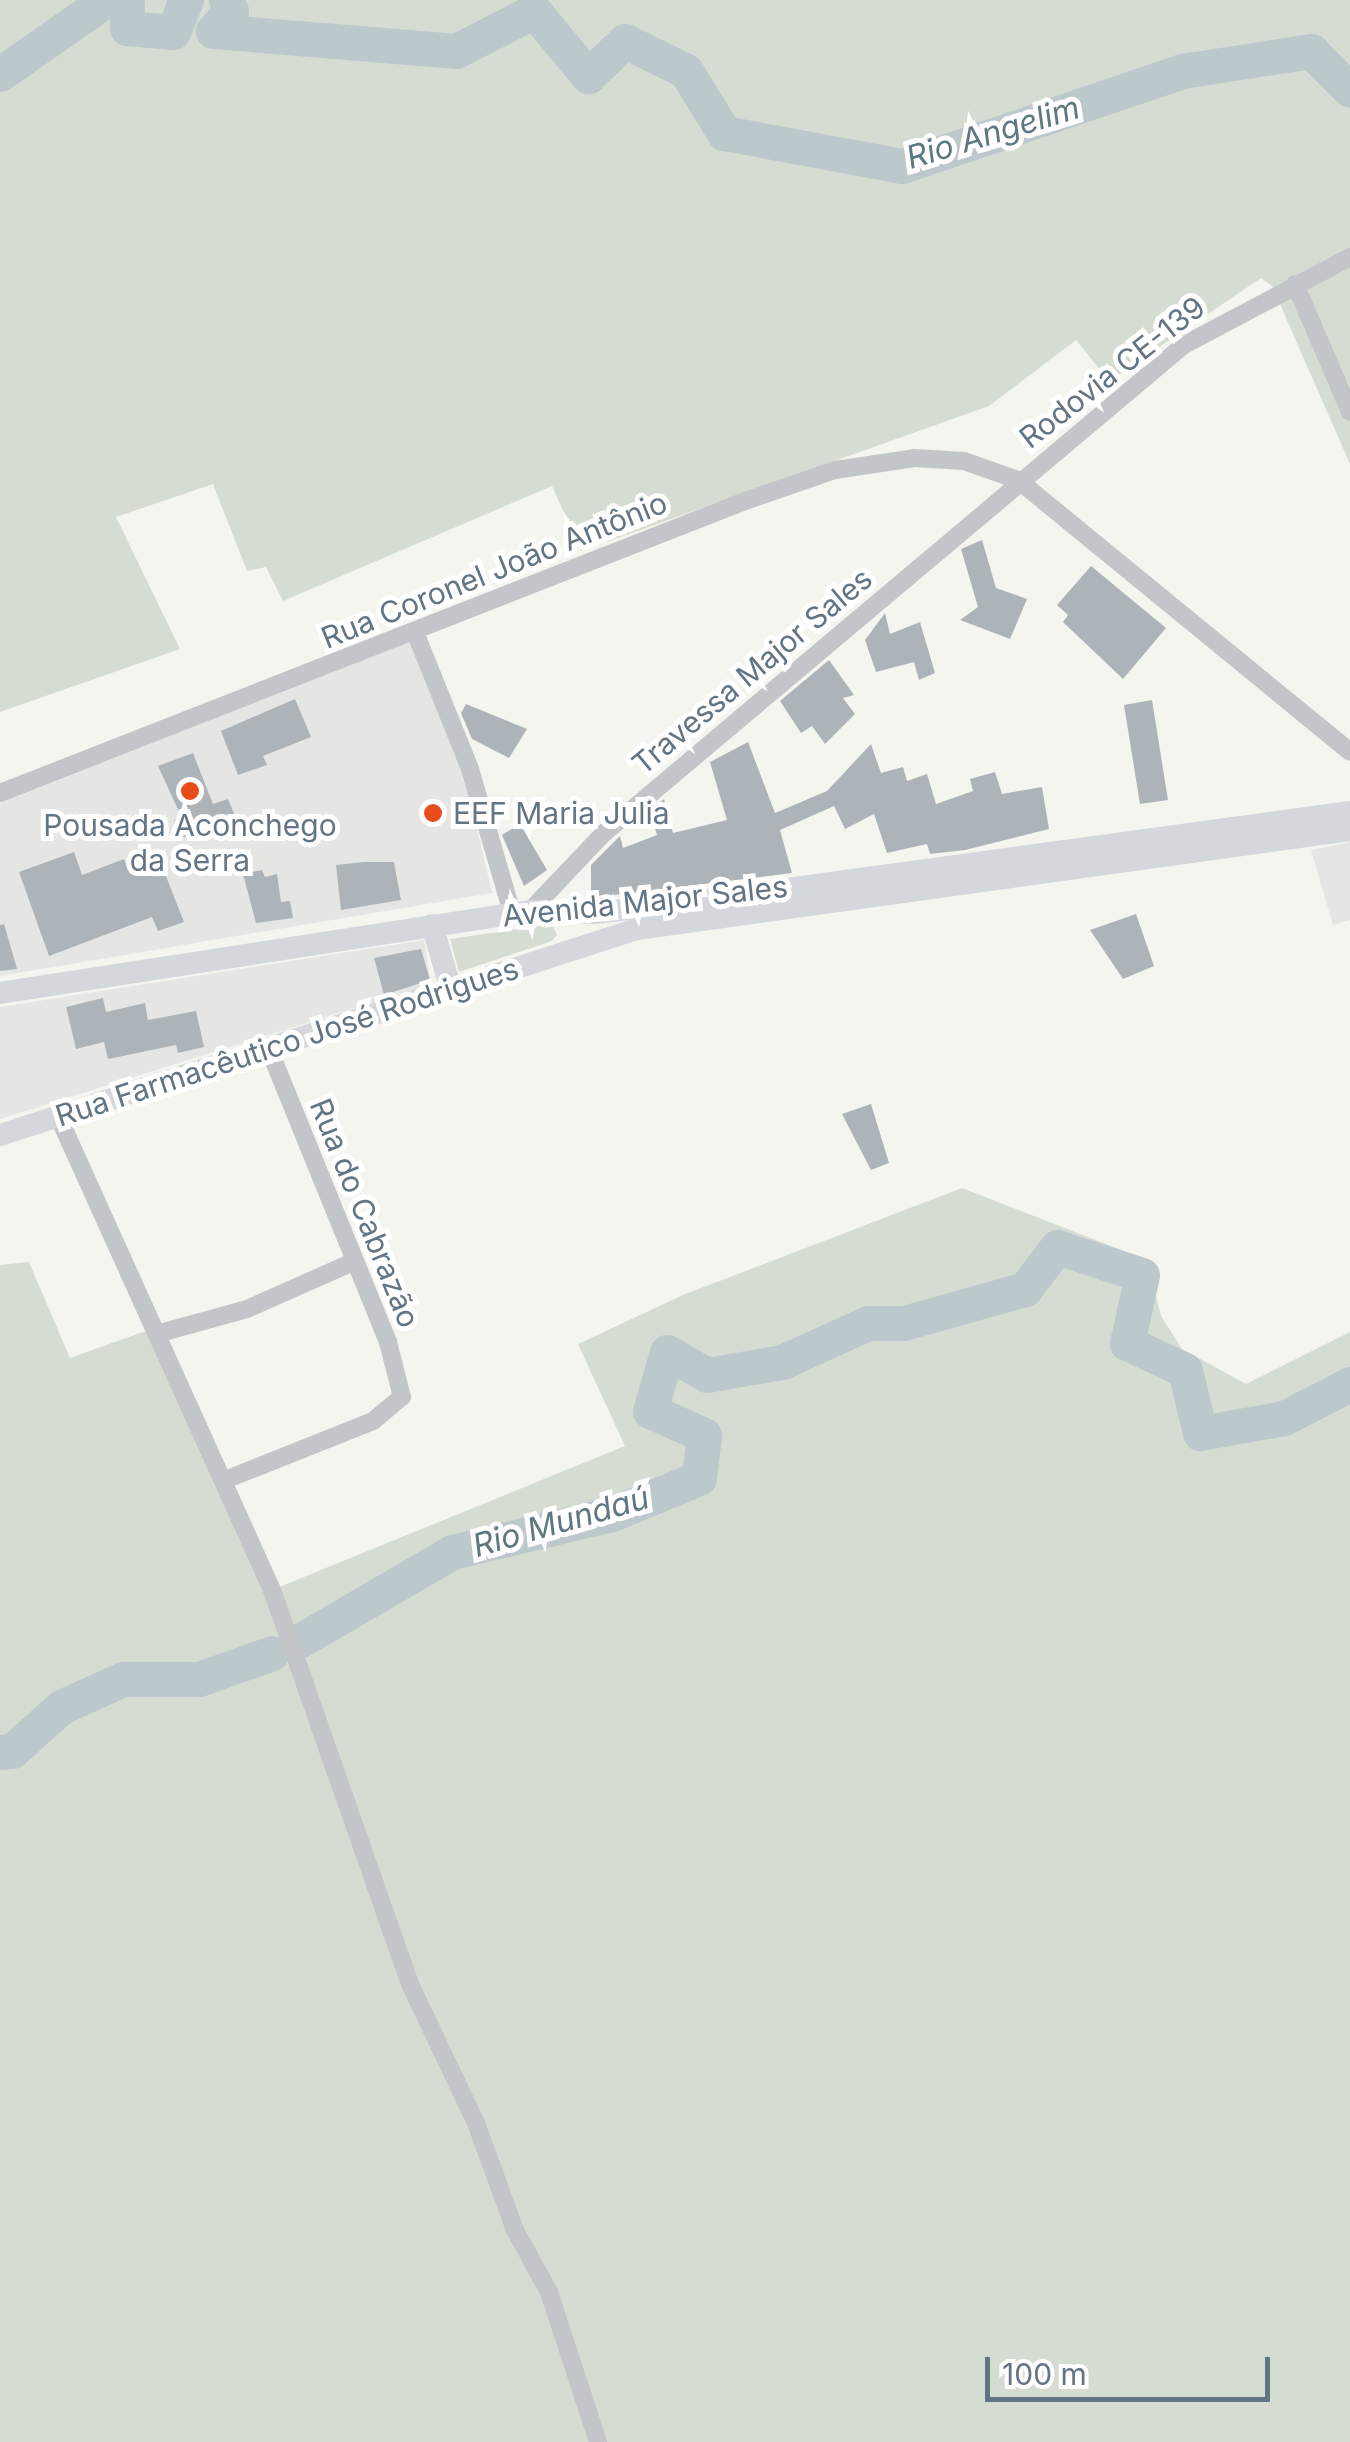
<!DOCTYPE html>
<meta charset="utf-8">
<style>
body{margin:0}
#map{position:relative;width:1350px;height:2442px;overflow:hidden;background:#f5f5f0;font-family:Inter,sans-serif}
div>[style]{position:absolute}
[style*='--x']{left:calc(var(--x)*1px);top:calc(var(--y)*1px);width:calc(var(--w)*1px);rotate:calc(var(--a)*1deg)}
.built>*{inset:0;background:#e5e6e4}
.green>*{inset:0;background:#d5dcd1}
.river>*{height:35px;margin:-17.5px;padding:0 17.5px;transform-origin:17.5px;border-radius:17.5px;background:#bdc8cd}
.building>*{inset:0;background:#adb4b9}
.minor>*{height:18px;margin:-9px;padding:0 9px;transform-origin:9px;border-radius:9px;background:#c2c6c9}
.major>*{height:22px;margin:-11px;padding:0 11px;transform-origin:11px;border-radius:11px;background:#d4d8dc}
.dots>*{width:28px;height:28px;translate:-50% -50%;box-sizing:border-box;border:5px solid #fff;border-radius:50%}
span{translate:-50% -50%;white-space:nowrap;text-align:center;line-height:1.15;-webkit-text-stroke:10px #fff;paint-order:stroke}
.street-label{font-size:30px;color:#637483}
.poi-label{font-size:30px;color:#637483}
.left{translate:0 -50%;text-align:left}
.water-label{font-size:32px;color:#5e7780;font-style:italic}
.scale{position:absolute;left:985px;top:2357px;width:285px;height:45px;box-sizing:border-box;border:5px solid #637483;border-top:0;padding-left:12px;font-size:30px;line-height:35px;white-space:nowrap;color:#637483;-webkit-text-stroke:8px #fff;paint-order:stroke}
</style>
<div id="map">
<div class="built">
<i style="clip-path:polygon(414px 640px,460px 753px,492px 893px,0 976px,0 803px)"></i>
<i style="clip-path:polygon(1350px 842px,1350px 920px,1333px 925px,1311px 850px)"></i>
<i style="clip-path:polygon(424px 940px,431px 984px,0 1119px,0 1007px)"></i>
</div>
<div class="green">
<i style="clip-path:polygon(0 0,1350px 0,1350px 464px,1272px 286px,1261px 278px,1109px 381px,1076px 340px,989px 406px,581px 551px,552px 486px,283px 601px,266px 567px,247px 571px,213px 484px,116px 517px,180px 649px,0 712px)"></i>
<i style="clip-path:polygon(552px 924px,557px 935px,552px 941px,459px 972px,450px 939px)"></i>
<i style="clip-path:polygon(962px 1188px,1147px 1260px,1161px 1316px,1182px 1349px,1246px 1384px,1350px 1332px,1350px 2442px,0 2442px,0 1265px,29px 1262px,70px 1358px,157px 1327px,272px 1590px,625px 1446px,578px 1344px,683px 1295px)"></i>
</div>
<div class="river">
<i style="--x:127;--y:0;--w:28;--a:90"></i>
<i style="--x:127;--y:28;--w:46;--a:5"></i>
<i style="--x:173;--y:32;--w:35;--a:-68"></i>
<i style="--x:226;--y:0;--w:12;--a:66"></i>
<i style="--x:231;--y:11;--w:27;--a:132"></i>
<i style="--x:213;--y:31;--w:244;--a:4.7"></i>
<i style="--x:456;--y:51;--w:88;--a:-27.1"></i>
<i style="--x:534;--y:11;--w:85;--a:50.3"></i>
<i style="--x:588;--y:76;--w:51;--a:-43.4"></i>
<i style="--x:625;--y:41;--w:68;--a:26.2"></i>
<i style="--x:686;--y:71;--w:73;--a:58.5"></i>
<i style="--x:724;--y:133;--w:181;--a:10.5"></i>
<i style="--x:902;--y:166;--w:296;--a:-18.7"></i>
<i style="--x:1182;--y:71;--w:131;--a:-8.8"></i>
<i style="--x:1311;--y:51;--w:55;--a:45"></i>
<i style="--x:0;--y:74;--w:129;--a:-34.9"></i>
<i style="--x:301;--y:1640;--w:175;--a:-30.2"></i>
<i style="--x:452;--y:1552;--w:164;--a:-13.4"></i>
<i style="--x:612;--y:1514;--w:94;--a:-22.5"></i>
<i style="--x:699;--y:1478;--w:43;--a:-83.4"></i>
<i style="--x:704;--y:1435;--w:59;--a:-156"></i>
<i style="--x:650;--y:1411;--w:61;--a:-73.9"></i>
<i style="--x:667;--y:1352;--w:46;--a:29.9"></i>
<i style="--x:707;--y:1375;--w:76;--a:-9.8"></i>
<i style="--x:782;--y:1362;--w:94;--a:-24.4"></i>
<i style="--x:868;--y:1323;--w:36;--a:0"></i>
<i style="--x:904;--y:1323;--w:126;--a:-15.7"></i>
<i style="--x:1025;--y:1289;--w:53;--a:-52.7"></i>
<i style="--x:1057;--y:1247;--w:89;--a:18.2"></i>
<i style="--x:1142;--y:1275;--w:70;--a:102.4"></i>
<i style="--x:1127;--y:1343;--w:64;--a:25"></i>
<i style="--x:1185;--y:1370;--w:65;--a:76.6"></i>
<i style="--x:1200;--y:1433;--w:85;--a:-10.1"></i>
<i style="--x:1284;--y:1418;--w:74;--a:-27.3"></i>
<i style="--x:0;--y:1752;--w:12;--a:-5"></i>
<i style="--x:12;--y:1751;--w:66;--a:-41.9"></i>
<i style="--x:61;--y:1707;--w:68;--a:-24.3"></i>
<i style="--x:123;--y:1679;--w:76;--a:0"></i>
<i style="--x:199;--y:1679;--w:77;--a:-19.6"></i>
</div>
<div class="building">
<i style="clip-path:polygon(982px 540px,996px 588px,1027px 599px,1010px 639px,960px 620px,978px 607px,961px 549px)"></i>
<i style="clip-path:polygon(1091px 566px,1166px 628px,1123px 679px,1063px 622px,1068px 615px,1057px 605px)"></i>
<i style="clip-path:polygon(885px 613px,890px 634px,920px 622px,935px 673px,919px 680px,914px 662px,876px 672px,865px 640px)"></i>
<i style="clip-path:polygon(829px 660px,854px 695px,843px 698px,855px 714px,825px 744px,812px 726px,801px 733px,780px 701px)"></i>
<i style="clip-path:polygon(295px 699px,311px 737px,263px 756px,267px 765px,238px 775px,221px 731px)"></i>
<i style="clip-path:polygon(1152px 700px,1168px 800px,1140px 804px,1124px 705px)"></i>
<i style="clip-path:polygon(466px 704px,527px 729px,509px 758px,472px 739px,461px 713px)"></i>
<i style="clip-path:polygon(748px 742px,775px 813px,827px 791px,871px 744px,881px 773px,903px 767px,907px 781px,927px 774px,936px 804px,973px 791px,970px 779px,995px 772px,1002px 794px,1042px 787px,1049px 829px,965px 850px,930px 854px,927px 844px,887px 853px,874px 814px,845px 829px,834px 806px,780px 830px,792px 873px,591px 898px,591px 865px,620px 836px,623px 848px,657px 835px,650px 811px,664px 799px,673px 833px,727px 820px,710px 762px)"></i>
<i style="clip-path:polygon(193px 753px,213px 804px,228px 799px,235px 816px,179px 839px,174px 820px,181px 816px,158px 766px)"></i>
<i style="clip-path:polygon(520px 824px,547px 870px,524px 886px,502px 835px)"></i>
<i style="clip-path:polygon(74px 852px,82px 875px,124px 859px,130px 874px,160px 861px,184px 922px,158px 931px,152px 917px,49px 956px,19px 872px)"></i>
<i style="clip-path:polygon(364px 862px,394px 862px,401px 900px,341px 910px,336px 865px)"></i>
<i style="clip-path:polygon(262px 870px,265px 877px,277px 874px,281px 902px,290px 901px,293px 918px,256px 923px,243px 874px)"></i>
<i style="clip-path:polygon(1136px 914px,1154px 966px,1123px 979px,1090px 930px)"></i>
<i style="clip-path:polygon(4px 924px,17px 969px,0 971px,0 925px)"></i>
<i style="clip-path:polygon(421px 949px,430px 980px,384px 995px,374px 958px)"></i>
<i style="clip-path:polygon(103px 998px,106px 1012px,145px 1003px,148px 1020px,196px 1011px,204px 1047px,178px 1053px,176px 1045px,108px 1059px,104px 1042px,76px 1049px,66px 1007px)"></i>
<i style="clip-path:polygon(871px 1104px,889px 1163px,871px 1170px,842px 1114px)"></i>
</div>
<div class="minor">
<i style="--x:1295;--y:284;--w:139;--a:66.7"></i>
<i style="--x:415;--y:632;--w:148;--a:68.1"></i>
<i style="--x:470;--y:769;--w:150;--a:73.7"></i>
<i style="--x:0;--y:793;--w:800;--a:-21.4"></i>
<i style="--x:745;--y:501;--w:95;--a:-19"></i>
<i style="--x:835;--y:470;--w:80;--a:-8.6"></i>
<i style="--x:914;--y:458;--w:50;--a:3.4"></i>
<i style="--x:964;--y:461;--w:57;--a:19.4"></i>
<i style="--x:1018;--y:480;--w:429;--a:39.3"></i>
<i style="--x:530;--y:911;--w:108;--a:-46.5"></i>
<i style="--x:604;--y:833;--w:758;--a:-40.08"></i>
<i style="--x:1184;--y:345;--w:188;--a:-27.9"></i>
<i style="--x:59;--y:1118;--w:518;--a:65.71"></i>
<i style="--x:272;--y:1590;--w:417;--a:70.7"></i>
<i style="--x:410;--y:1984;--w:154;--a:64.6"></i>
<i style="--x:476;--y:2123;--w:114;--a:70"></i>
<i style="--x:515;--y:2230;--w:71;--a:61.3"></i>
<i style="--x:549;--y:2292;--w:158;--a:71.9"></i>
<i style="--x:160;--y:1333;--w:90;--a:-15.4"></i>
<i style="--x:247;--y:1309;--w:116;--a:-23.9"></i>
<i style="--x:225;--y:1480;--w:159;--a:-21.7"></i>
<i style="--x:373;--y:1421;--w:38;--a:-40"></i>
<i style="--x:402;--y:1397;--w:57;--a:-104.3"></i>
<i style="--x:388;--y:1342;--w:313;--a:-112.1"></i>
</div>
<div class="major">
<i style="--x:432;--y:925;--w:71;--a:73.6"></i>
<i style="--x:0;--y:993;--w:536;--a:-8.79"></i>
<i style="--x:530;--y:911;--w:65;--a:1.8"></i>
<i style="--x:595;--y:913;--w:112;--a:-6.7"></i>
<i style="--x:706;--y:900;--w:650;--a:-7.78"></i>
<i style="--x:0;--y:1135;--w:669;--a:-17.92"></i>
<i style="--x:637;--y:929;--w:720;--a:-7.9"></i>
</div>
<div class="dots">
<i style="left:190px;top:791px;background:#e84c1d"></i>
<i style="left:433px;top:813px;background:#e84c1d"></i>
</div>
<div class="street-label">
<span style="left:1112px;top:372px;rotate:-38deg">Rodovia CE-139</span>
<span style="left:494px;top:570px;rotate:-22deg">Rua Coronel João Antônio</span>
<span style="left:752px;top:671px;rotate:-40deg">Travessa Major Sales</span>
<span style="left:645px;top:901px;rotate:-6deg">Avenida Major Sales</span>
<span style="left:287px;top:1042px;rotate:-18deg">Rua Farmacêutico José Rodrigues</span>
<span style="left:365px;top:1213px;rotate:68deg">Rua do Cabrazão</span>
</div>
<div class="poi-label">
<span class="left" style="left:453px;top:813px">EEF Maria Julia</span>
<span style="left:190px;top:842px">Pousada Aconchego<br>da Serra</span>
</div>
<div class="water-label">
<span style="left:993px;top:133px;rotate:-17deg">Rio Angelim</span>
<span style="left:561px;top:1522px;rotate:-16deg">Rio Mundaú</span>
</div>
<div class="scale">100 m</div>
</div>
